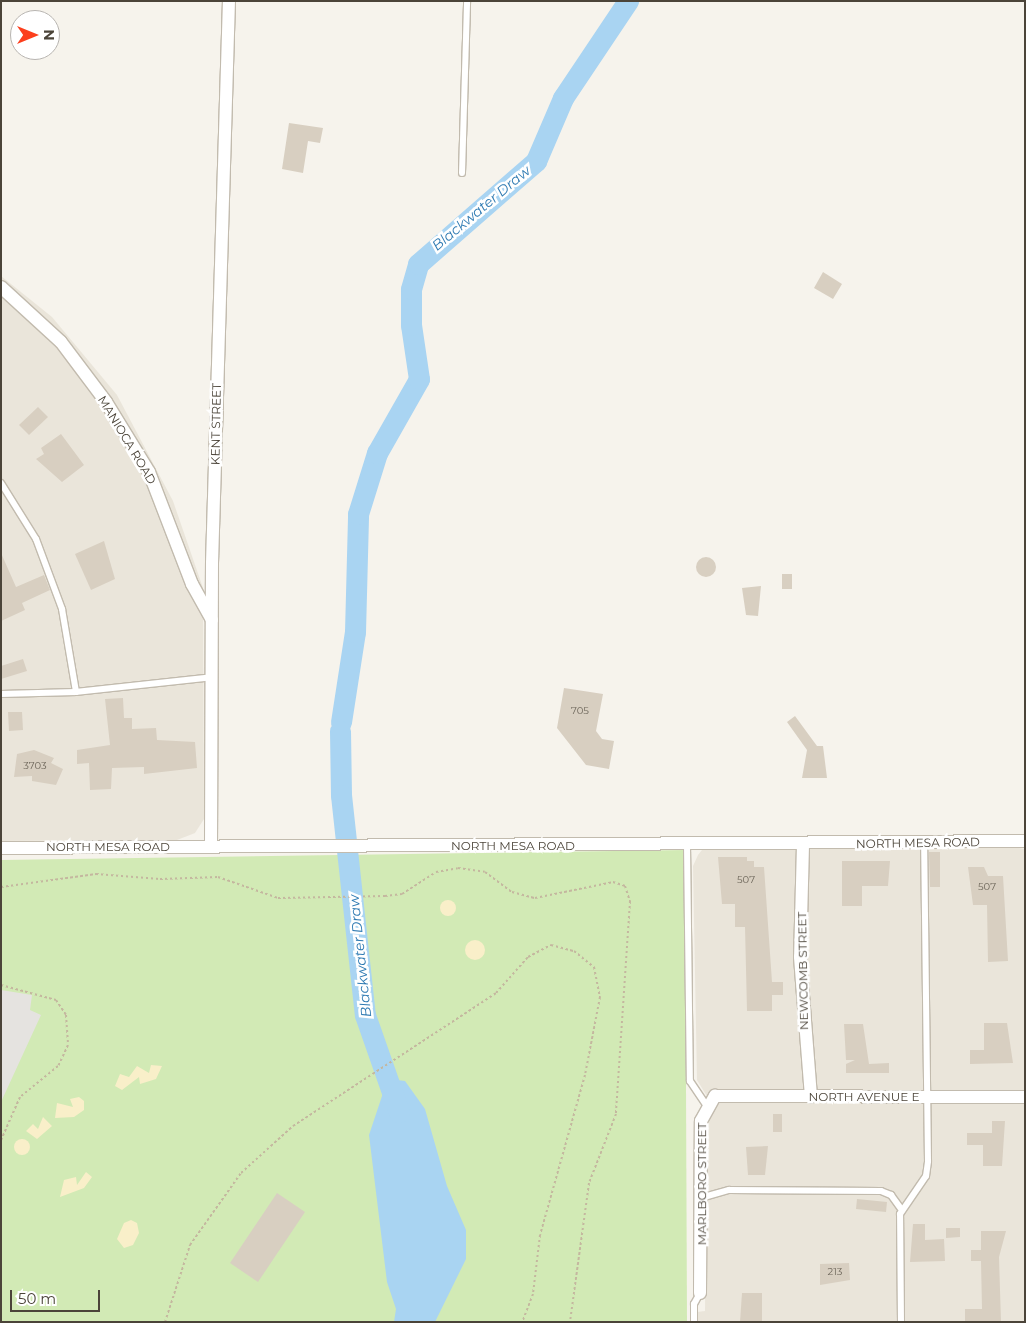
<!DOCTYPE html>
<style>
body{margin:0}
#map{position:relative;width:1026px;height:1323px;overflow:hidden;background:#f6f3ec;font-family:Montserrat,sans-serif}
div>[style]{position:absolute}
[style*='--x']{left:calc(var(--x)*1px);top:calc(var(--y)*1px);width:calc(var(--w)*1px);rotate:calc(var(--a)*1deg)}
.residential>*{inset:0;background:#eae5da}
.green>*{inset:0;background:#d2eab5}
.sand>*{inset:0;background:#f9efc9}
.round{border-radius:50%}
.parking>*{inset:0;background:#e5e3e0}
.water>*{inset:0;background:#a9d4f2}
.river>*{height:21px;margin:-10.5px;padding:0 10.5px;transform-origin:10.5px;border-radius:10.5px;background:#a9d4f2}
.building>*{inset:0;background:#d8cfc1}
.path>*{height:2px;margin-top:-1px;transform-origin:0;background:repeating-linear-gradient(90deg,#c4b79f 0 2.5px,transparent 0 5px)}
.roads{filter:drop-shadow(1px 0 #c2bbae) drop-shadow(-1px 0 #c2bbae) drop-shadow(0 1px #c2bbae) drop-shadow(0 -1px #c2bbae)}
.service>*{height:6px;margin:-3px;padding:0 3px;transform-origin:3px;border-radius:3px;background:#fff}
.minor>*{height:12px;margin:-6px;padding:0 6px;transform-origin:6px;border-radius:6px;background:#fff}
span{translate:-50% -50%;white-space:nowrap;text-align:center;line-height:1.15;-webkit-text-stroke:5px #fff;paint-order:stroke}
.number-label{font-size:10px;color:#6e675b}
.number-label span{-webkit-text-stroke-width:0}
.street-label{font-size:12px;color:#4b4439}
.water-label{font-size:14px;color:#2e7ab2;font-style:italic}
.frame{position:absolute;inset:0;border:2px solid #4b4439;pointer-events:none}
.north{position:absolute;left:10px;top:10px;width:50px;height:50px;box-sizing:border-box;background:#fff;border:1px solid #b7b4b0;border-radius:50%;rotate:90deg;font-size:14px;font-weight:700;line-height:20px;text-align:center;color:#4b4439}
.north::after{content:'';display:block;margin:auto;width:18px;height:22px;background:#fc3f1d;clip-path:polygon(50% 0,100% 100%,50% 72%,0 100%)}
.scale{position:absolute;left:10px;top:1290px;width:90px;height:22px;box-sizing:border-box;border:2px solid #4b4439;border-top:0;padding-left:6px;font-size:15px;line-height:18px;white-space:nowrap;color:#4b4439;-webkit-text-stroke:4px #fff;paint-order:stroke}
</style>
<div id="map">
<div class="residential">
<i style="clip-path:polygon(1px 276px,52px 317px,117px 395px,173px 501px,203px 588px,204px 819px,195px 833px,177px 840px,1px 841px)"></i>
<i style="clip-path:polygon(1000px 845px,1025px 849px,1025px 1322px,698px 1322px,697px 1312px,705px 1311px,707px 1128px,713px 1106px,697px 1080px,693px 866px,698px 855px,702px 850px)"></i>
</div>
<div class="green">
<i style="clip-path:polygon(685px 850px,687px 1322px,1px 1322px,1px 860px)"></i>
</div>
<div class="sand">
<i class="round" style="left:440px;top:900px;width:16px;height:16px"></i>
<i class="round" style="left:465px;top:940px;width:20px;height:20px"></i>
<i style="clip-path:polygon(151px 1065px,162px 1066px,156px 1079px,140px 1084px,139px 1077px,122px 1090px,115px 1086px,120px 1074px,129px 1077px,137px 1066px,149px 1073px)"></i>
<i style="clip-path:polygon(79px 1097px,84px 1101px,84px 1110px,74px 1117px,55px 1118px,57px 1103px,73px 1107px,70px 1099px)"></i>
<i style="clip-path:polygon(43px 1117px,52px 1126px,37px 1139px,26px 1131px,33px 1124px,38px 1129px)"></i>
<i class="round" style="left:14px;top:1139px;width:16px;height:16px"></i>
<i style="clip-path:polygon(86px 1172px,92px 1177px,84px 1188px,60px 1197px,64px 1180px,76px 1177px,77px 1185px)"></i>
<i style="clip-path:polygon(131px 1220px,137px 1223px,139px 1233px,133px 1245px,124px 1248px,117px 1239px,124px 1223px)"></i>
</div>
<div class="parking">
<i style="clip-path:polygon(1px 990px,32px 995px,30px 1010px,41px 1015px,1px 1102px)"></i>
</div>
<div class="water">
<i style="clip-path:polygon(397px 1080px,405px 1081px,425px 1109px,447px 1186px,466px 1230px,466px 1259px,435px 1322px,394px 1322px,396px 1309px,387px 1282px,369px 1135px,385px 1087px)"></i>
</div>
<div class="river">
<i style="--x:341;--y:722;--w:91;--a:-81.2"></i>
<i style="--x:355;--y:632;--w:118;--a:-88.5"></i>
<i style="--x:358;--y:514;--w:64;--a:-72.7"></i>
<i style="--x:377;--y:453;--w:85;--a:-60.4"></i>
<i style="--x:419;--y:379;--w:55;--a:-98.4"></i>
<i style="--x:411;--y:325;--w:36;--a:-90"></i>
<i style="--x:411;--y:289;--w:26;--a:-74"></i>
<i style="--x:418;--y:264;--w:157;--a:-41.1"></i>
<i style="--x:536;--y:161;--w:69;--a:-66.8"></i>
<i style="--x:563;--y:98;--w:117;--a:-56.2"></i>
<i style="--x:340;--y:731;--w:64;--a:89.1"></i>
<i style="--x:341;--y:795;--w:221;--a:83.8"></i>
<i style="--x:365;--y:1015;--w:103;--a:70.7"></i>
</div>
<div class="building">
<i style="clip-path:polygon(289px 123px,323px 128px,320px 143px,308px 141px,303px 173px,282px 169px)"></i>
<i style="clip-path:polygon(823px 272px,842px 284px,833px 299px,814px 288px)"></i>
<i style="clip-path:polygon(38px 407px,48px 417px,29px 435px,19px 425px)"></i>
<i style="clip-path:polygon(61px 434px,84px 465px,62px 482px,36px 459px,44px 454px,41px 448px)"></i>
<i style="clip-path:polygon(104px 541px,115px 579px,91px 590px,75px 554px)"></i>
<i style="clip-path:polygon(1px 553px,16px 587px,44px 575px,50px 590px,22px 603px,25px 610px,1px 621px)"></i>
<i class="round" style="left:696px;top:557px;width:20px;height:20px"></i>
<i style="clip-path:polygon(782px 574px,792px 574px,792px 589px,782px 589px)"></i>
<i style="clip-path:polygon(761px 586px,758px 616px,746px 615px,742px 588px)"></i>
<i style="clip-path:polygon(23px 659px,27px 671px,1px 679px,1px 666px)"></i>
<i style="clip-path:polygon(564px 688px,603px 694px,596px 731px,602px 739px,614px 741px,609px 769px,586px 765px,557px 728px)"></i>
<i style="clip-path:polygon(123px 698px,124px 718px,132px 718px,132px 729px,156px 728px,157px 740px,195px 742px,197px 768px,144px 774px,144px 767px,112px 768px,111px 789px,90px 790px,89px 763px,77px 764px,77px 750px,110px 745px,105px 699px)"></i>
<i style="clip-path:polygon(8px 712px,22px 712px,23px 730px,9px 731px)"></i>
<i style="clip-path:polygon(795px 716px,817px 746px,823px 746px,827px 778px,802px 778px,807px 750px,787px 722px)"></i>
<i style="clip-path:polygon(34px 750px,54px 758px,51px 763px,63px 769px,56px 785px,32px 781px,32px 776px,14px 777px,17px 754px)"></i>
<i style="clip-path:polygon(929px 852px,940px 852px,940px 887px,930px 887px)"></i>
<i style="clip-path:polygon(718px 857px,747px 857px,747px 861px,754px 861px,754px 867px,764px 867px,772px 982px,783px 982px,783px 995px,772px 995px,772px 1011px,747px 1011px,745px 927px,735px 927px,735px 904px,722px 904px)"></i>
<i style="clip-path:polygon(842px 861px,890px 861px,888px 886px,862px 886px,862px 906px,842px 906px)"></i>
<i style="clip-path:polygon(968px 867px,984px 867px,988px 876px,1003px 876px,1008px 961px,988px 962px,987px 905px,973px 905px)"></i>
<i style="clip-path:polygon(984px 1023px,1007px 1023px,1013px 1063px,970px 1064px,970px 1050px,984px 1050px)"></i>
<i style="clip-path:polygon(844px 1024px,863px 1024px,869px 1064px,889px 1063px,889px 1073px,846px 1073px,846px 1064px,855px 1060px,846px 1060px)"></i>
<i style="clip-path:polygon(773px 1114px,782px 1114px,782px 1132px,773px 1132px)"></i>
<i style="clip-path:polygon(992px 1121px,1005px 1121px,1002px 1166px,983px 1166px,983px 1145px,967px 1145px,967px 1133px,992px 1133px)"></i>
<i style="clip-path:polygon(768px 1146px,765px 1175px,748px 1175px,746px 1147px)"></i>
<i style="clip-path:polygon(277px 1193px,305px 1212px,258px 1282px,230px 1263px)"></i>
<i style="clip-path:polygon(857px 1199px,887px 1202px,886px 1212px,856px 1209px)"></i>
<i style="clip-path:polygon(913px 1224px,925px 1224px,925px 1240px,944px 1239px,945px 1261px,910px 1262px)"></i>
<i style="clip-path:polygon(946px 1228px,960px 1228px,960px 1237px,946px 1238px)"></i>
<i style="clip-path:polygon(981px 1231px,1006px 1231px,999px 1257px,1001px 1322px,965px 1322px,965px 1309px,982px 1309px,981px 1261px,971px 1261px,971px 1250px,981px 1250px)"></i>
<i style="clip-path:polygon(849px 1263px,850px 1280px,820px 1285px,820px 1264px)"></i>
<i style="clip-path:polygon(742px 1293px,762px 1293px,762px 1322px,740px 1322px)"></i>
</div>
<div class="path">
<i style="--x:1;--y:887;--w:96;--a:-7.8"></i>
<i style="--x:96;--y:874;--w:64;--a:4.5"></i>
<i style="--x:160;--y:879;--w:58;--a:-2"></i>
<i style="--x:218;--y:877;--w:64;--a:19.3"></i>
<i style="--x:278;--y:898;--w:107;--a:-1.1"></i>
<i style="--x:385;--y:896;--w:17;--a:-7"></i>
<i style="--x:402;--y:894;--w:40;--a:-32.9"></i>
<i style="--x:436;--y:872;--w:22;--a:-10"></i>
<i style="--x:458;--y:868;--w:27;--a:8"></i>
<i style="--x:485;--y:872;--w:34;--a:37"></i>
<i style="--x:512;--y:892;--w:24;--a:15"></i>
<i style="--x:535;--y:898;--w:80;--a:-11.6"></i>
<i style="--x:613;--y:882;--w:13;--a:18"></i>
<i style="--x:625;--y:886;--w:16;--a:72"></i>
<i style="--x:630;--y:901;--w:213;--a:93.8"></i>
<i style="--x:616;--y:1114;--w:74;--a:111.4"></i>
<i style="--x:589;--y:1183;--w:140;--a:97.8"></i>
<i style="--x:1;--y:985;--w:57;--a:15.3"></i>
<i style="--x:56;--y:1000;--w:18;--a:56"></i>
<i style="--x:66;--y:1015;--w:30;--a:86"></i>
<i style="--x:68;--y:1045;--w:23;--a:115"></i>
<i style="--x:58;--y:1066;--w:49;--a:140.8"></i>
<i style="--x:20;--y:1097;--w:47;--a:113.8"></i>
<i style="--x:165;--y:1322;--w:81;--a:-72"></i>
<i style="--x:190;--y:1245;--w:88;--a:-54.7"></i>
<i style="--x:241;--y:1173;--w:70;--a:-42.1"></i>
<i style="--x:293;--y:1126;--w:243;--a:-33.2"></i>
<i style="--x:496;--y:993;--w:48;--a:-48.4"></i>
<i style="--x:528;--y:957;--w:26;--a:-28"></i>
<i style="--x:551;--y:945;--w:24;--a:15"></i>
<i style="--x:574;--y:951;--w:26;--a:39"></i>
<i style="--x:594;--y:967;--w:31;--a:79"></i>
<i style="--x:600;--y:997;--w:79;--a:100.9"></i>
<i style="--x:585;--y:1075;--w:166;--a:105.7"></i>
<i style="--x:540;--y:1235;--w:59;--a:96.8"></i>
<i style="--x:533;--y:1294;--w:30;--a:111"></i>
</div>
<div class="roads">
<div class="service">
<i style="--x:462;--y:173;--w:172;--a:-88.3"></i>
<i style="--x:1;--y:483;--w:66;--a:58"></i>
<i style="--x:36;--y:539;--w:75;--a:69.6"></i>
<i style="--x:62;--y:609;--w:84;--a:80.4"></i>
<i style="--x:1;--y:694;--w:75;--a:-1.5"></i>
<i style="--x:76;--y:692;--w:138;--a:-6.2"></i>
<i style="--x:687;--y:845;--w:236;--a:89.3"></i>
<i style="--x:690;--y:1081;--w:29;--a:56"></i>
<i style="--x:704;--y:1197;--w:26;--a:-16"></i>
<i style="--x:729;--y:1190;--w:152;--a:0.4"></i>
<i style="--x:881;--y:1191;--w:11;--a:22"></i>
<i style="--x:891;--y:1195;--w:19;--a:54"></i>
<i style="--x:694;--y:1322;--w:18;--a:-90"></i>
<i style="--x:694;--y:1304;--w:13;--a:-61"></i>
<i style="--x:901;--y:1322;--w:108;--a:-90.5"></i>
<i style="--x:900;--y:1214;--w:46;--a:-55.6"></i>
<i style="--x:926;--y:1176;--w:15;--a:-82"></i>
<i style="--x:928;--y:1161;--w:318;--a:-90.7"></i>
</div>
<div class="minor">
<i style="--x:1;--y:287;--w:81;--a:42.5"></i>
<i style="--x:61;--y:342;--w:75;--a:53.1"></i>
<i style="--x:106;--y:402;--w:82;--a:58.4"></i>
<i style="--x:149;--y:472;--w:120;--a:69"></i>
<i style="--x:192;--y:584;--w:41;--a:60.9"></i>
<i style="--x:803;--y:845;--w:112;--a:91.5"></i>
<i style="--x:800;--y:957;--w:140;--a:85.5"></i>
<i style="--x:211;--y:847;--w:284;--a:-89.8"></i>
<i style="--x:212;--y:563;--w:562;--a:-88.27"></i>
<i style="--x:1;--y:848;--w:1024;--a:-0.39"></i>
<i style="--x:700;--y:1293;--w:172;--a:-89.7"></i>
<i style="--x:701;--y:1121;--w:29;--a:-61"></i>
<i style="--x:715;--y:1096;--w:310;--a:0.2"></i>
</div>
</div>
<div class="number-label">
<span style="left:580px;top:711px">705</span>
<span style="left:35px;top:766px">3703</span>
<span style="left:746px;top:880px">507</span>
<span style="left:987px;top:887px">507</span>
<span style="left:835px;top:1272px">213</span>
</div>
<div class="street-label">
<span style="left:216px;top:424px;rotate:-89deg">KENT STREET</span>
<span style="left:127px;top:440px;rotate:59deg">MANIOCA ROAD</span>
<span style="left:918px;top:843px;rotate:-1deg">NORTH MESA ROAD</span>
<span style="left:513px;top:846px">NORTH MESA ROAD</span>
<span style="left:108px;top:847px">NORTH MESA ROAD</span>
<span style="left:803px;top:971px;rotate:-91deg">NEWCOMB STREET</span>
<span style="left:864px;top:1097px">NORTH AVENUE E</span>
<span style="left:702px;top:1184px;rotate:-90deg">MARLBORO STREET</span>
</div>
<div class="water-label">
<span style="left:481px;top:208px;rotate:-40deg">Blackwater Draw</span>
<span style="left:360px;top:956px;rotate:-96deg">Blackwater Draw</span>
</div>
<div class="frame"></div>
<div class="north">N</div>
<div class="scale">50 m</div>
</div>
